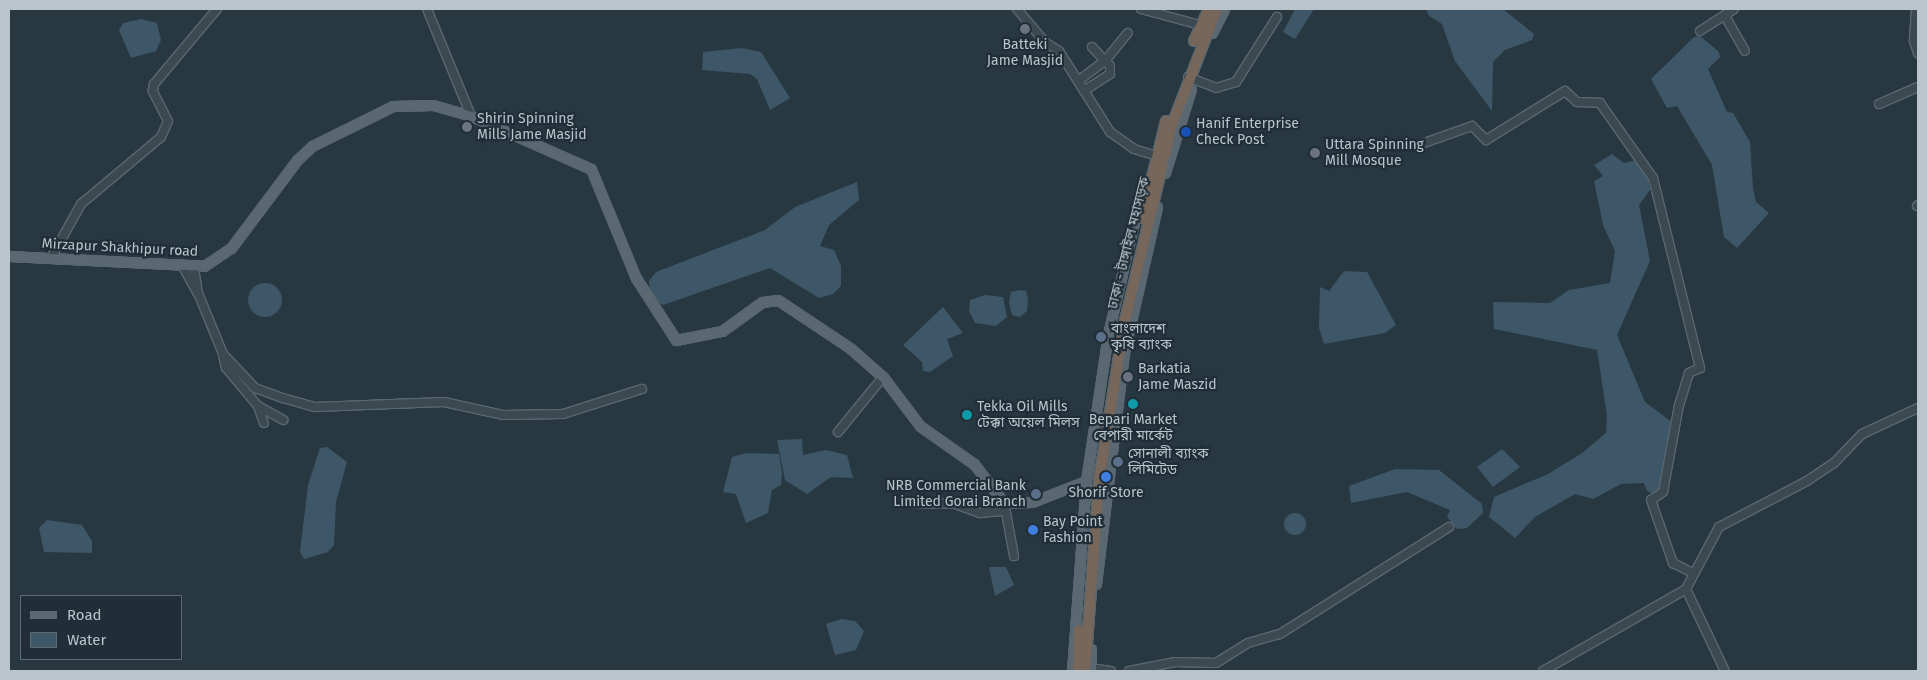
<!DOCTYPE html>
<meta charset="utf-8">
<style>
body{margin:0}
#map{position:relative;width:1927px;height:680px;overflow:hidden;background:#283841;font-family:"Fira Sans","Noto Sans Bengali",sans-serif}
div>[style]{position:absolute}
[style*='--x']{left:calc(var(--x)*1px);top:calc(var(--y)*1px);width:calc(var(--w)*1px);rotate:calc(var(--a)*1deg)}
.water>*{inset:0;background:#3d5768}
.round{border-radius:50%}
.roads{filter:drop-shadow(1px 0 #5a676f) drop-shadow(-1px 0 #5a676f) drop-shadow(0 1px #5a676f) drop-shadow(0 -1px #5a676f)}
.minor>*{height:8px;margin:-4px;padding:0 4px;transform-origin:4px;border-radius:4px;background:#3c4951}
.major>*{height:9px;margin:-4.5px;padding:0 4.5px;transform-origin:4.5px;border-radius:4.5px;background:#5a6871}
.highway>*{height:10px;margin:-5px;padding:0 5px;transform-origin:5px;border-radius:5px;background:#77665a}
.dots>*{width:14px;height:14px;translate:-50% -50%;box-sizing:border-box;border:2px solid #212e37;border-radius:50%}
span{translate:-50% -50%;white-space:nowrap;text-align:center;line-height:1.15;-webkit-text-stroke:4.5px #212e37;paint-order:stroke}
.poi-label{font-size:14px;color:#b9c4cb}
.left{translate:0 -50%;text-align:left}
.right{translate:-100% -50%;text-align:right}
.street-label{font-size:14px;color:#b9c4cb}
.frame{position:absolute;inset:0;border:10px solid #b9c4cb;pointer-events:none}
.legend{position:absolute;left:20px;top:595px;width:162px;height:65px;box-sizing:border-box;background:#212e37;border:1px solid #5e6a72;margin:0;padding:6px 9px;list-style:none;font-size:15px;color:#b9c4cb}
.legend li{display:flex;align-items:center;gap:10px;height:25px}
.legend b{width:25px;border:1px solid #5e6a72}
</style>
<div id="map">
<div class="water">
<i style="clip-path:polygon(1295px 9px,1314px 9px,1295px 39px,1283px 32px)"></i>
<i style="clip-path:polygon(1426px 9px,1503px 9px,1534px 34px,1532px 40px,1505px 50px,1493px 62px,1492px 111px,1455px 61px,1442px 24px,1429px 16px)"></i>
<i style="clip-path:polygon(141px 19px,157px 23px,161px 40px,156px 51px,131px 58px,119px 30px,123px 23px)"></i>
<i style="clip-path:polygon(1700px 36px,1719px 52px,1720px 57px,1708px 69px,1727px 112px,1733px 113px,1750px 142px,1753px 189px,1756px 202px,1769px 213px,1737px 248px,1724px 237px,1712px 165px,1677px 106px,1667px 108px,1651px 79px,1694px 37px)"></i>
<i style="clip-path:polygon(742px 48px,761px 52px,790px 98px,770px 110px,757px 79px,750px 74px,702px 70px,703px 52px)"></i>
<i style="clip-path:polygon(1612px 154px,1624px 163px,1636px 160px,1646px 171px,1650px 190px,1639px 205px,1650px 261px,1617px 335px,1645px 402px,1672px 422px,1657px 495px,1647px 491px,1644px 483px,1621px 484px,1593px 499px,1575px 494px,1535px 517px,1515px 538px,1489px 517px,1494px 497px,1548px 474px,1582px 453px,1606px 433px,1607px 416px,1597px 350px,1494px 329px,1493px 302px,1550px 303px,1569px 290px,1610px 283px,1615px 251px,1603px 225px,1594px 181px,1603px 176px,1594px 165px)"></i>
<i style="clip-path:polygon(857px 182px,859px 200px,829px 225px,820px 246px,834px 250px,841px 266px,841px 286px,833px 294px,819px 298px,770px 268px,663px 305px,650px 297px,649px 281px,656px 272px,765px 230px,795px 207px)"></i>
<i style="clip-path:polygon(1344px 271px,1367px 272px,1396px 325px,1385px 333px,1324px 344px,1319px 328px,1320px 287px,1329px 291px)"></i>
<i class="round" style="left:248px;top:283px;width:34px;height:34px"></i>
<i style="clip-path:polygon(1020px 290px,1026px 291px,1028px 300px,1027px 311px,1020px 317px,1012px 315px,1009px 302px,1011px 292px)"></i>
<i style="clip-path:polygon(985px 295px,1003px 297px,1007px 317px,996px 326px,975px 323px,969px 311px,970px 300px)"></i>
<i style="clip-path:polygon(943px 307px,963px 333px,947px 339px,953px 356px,930px 372px,923px 371px,922px 362px,903px 345px)"></i>
<i style="clip-path:polygon(802px 439px,803px 455px,826px 450px,847px 455px,853px 478px,831px 477px,807px 494px,785px 480px,777px 440px)"></i>
<i style="clip-path:polygon(327px 447px,347px 462px,336px 502px,334px 545px,328px 552px,304px 559px,300px 552px,308px 485px,320px 448px)"></i>
<i style="clip-path:polygon(1502px 449px,1520px 467px,1493px 487px,1477px 467px)"></i>
<i style="clip-path:polygon(747px 453px,779px 454px,782px 473px,781px 485px,772px 490px,768px 513px,746px 523px,736px 494px,723px 492px,732px 457px)"></i>
<i style="clip-path:polygon(1395px 469px,1439px 470px,1482px 504px,1483px 513px,1467px 528px,1457px 529px,1447px 517px,1450px 510px,1407px 492px,1351px 503px,1349px 486px)"></i>
<i class="round" style="left:1284px;top:513px;width:22px;height:22px"></i>
<i style="clip-path:polygon(47px 520px,82px 525px,92px 541px,92px 553px,44px 552px,39px 528px)"></i>
<i style="clip-path:polygon(989px 567px,1006px 567px,1014px 585px,995px 596px)"></i>
<i style="clip-path:polygon(841px 619px,855px 621px,864px 631px,856px 650px,835px 655px,826px 624px)"></i>
</div>
<div class="roads">
<div class="minor">
<i style="--x:427;--y:9;--w:116;--a:67.6"></i>
<i style="--x:1017;--y:9;--w:43;--a:49.7"></i>
<i style="--x:1045;--y:42;--w:17;--a:33"></i>
<i style="--x:1059;--y:51;--w:96;--a:57.8"></i>
<i style="--x:1110;--y:132;--w:29;--a:35"></i>
<i style="--x:1134;--y:149;--w:24;--a:17"></i>
<i style="--x:1141;--y:9;--w:61;--a:15.2"></i>
<i style="--x:1916;--y:9;--w:32;--a:94"></i>
<i style="--x:1914;--y:41;--w:13;--a:72"></i>
<i style="--x:1725;--y:16;--w:40;--a:60.3"></i>
<i style="--x:1700;--y:31;--w:40;--a:-32.9"></i>
<i style="--x:1092;--y:47;--w:19;--a:47"></i>
<i style="--x:1105;--y:61;--w:36;--a:-51"></i>
<i style="--x:1188;--y:77;--w:30;--a:21"></i>
<i style="--x:1216;--y:88;--w:21;--a:-17"></i>
<i style="--x:1236;--y:82;--w:77;--a:-57.8"></i>
<i style="--x:1078;--y:81;--w:34;--a:-37"></i>
<i style="--x:1105;--y:61;--w:7;--a:45"></i>
<i style="--x:1110;--y:66;--w:8;--a:90"></i>
<i style="--x:1110;--y:74;--w:31;--a:147"></i>
<i style="--x:1879;--y:104;--w:43;--a:-23.6"></i>
<i style="--x:1424;--y:143;--w:51;--a:-19.5"></i>
<i style="--x:1472;--y:126;--w:20;--a:45"></i>
<i style="--x:1486;--y:140;--w:93;--a:-31.8"></i>
<i style="--x:1565;--y:91;--w:16;--a:43"></i>
<i style="--x:1577;--y:102;--w:23;--a:2"></i>
<i style="--x:1600;--y:103;--w:92;--a:54.8"></i>
<i style="--x:1653;--y:178;--w:196;--a:76.1"></i>
<i style="--x:1700;--y:368;--w:12;--a:156"></i>
<i style="--x:1689;--y:373;--w:34;--a:107"></i>
<i style="--x:1679;--y:405;--w:88;--a:100.4"></i>
<i style="--x:1663;--y:492;--w:14;--a:146"></i>
<i style="--x:1651;--y:500;--w:67;--a:70.8"></i>
<i style="--x:1673;--y:563;--w:22;--a:27"></i>
<i style="--x:1917;--y:206;--w:1;--a:-45"></i>
<i style="--x:51;--y:258;--w:62;--a:-60.9"></i>
<i style="--x:81;--y:204;--w:104;--a:-39.9"></i>
<i style="--x:161;--y:137;--w:17;--a:-66"></i>
<i style="--x:168;--y:121;--w:34;--a:-117"></i>
<i style="--x:153;--y:91;--w:7;--a:-82"></i>
<i style="--x:154;--y:84;--w:98;--a:-50"></i>
<i style="--x:183;--y:267;--w:29;--a:61"></i>
<i style="--x:194;--y:268;--w:25;--a:81"></i>
<i style="--x:198;--y:293;--w:66;--a:67.7"></i>
<i style="--x:223;--y:354;--w:47;--a:46.7"></i>
<i style="--x:255;--y:388;--w:30;--a:20"></i>
<i style="--x:283;--y:398;--w:33;--a:16"></i>
<i style="--x:315;--y:407;--w:129;--a:-2.2"></i>
<i style="--x:444;--y:402;--w:60;--a:12.4"></i>
<i style="--x:503;--y:415;--w:60;--a:-1"></i>
<i style="--x:563;--y:414;--w:83;--a:-17.6"></i>
<i style="--x:223;--y:356;--w:12;--a:76"></i>
<i style="--x:226;--y:368;--w:50;--a:49.9"></i>
<i style="--x:258;--y:406;--w:29;--a:29"></i>
<i style="--x:258;--y:406;--w:18;--a:71"></i>
<i style="--x:838;--y:432;--w:71;--a:-50.7"></i>
<i style="--x:912;--y:503;--w:43;--a:1.3"></i>
<i style="--x:955;--y:504;--w:27;--a:20"></i>
<i style="--x:980;--y:513;--w:25;--a:-5"></i>
<i style="--x:1005;--y:507;--w:50;--a:79.6"></i>
<i style="--x:1686;--y:589;--w:91;--a:64.6"></i>
<i style="--x:1090;--y:668;--w:21;--a:8"></i>
<i style="--x:1129;--y:671;--w:47;--a:-11.1"></i>
<i style="--x:1175;--y:662;--w:41;--a:1.4"></i>
<i style="--x:1216;--y:663;--w:38;--a:-32"></i>
<i style="--x:1248;--y:643;--w:33;--a:-16"></i>
<i style="--x:1280;--y:634;--w:200;--a:-32.3"></i>
<i style="--x:1543;--y:671;--w:165;--a:-29.8"></i>
<i style="--x:1686;--y:589;--w:70;--a:-62"></i>
<i style="--x:1719;--y:527;--w:99;--a:-27.6"></i>
<i style="--x:1807;--y:481;--w:32;--a:-34"></i>
<i style="--x:1834;--y:463;--w:40;--a:-46"></i>
<i style="--x:1862;--y:434;--w:62;--a:-24.9"></i>
</div>
<div class="major">
<i style="--x:1212;--y:33;--w:27;--a:-63"></i>
<i style="--x:1165;--y:173;--w:88;--a:-72.8"></i>
<i style="--x:9;--y:256;--w:195;--a:2.9"></i>
<i style="--x:204;--y:266;--w:32;--a:-34"></i>
<i style="--x:231;--y:248;--w:110;--a:-53.1"></i>
<i style="--x:297;--y:160;--w:21;--a:-43"></i>
<i style="--x:312;--y:146;--w:90;--a:-26.3"></i>
<i style="--x:393;--y:106;--w:40;--a:-1.4"></i>
<i style="--x:433;--y:105;--w:40;--a:16"></i>
<i style="--x:471;--y:116;--w:131;--a:23.8"></i>
<i style="--x:591;--y:169;--w:118;--a:67.6"></i>
<i style="--x:636;--y:278;--w:74;--a:57.2"></i>
<i style="--x:676;--y:340;--w:47;--a:-11.1"></i>
<i style="--x:722;--y:331;--w:49;--a:-35.9"></i>
<i style="--x:762;--y:302;--w:16;--a:-7"></i>
<i style="--x:778;--y:300;--w:87;--a:33.7"></i>
<i style="--x:850;--y:348;--w:44;--a:41.3"></i>
<i style="--x:883;--y:377;--w:61;--a:52.9"></i>
<i style="--x:920;--y:426;--w:66;--a:35.1"></i>
<i style="--x:974;--y:464;--w:49;--a:52.4"></i>
<i style="--x:1004;--y:503;--w:28;--a:-2"></i>
<i style="--x:1032;--y:502;--w:58;--a:-21.3"></i>
<i style="--x:1096;--y:584;--w:233;--a:-83.1"></i>
<i style="--x:1124;--y:353;--w:150;--a:-77.3"></i>
<i style="--x:1072;--y:671;--w:191;--a:-85.8"></i>
<i style="--x:1086;--y:481;--w:149;--a:-81.5"></i>
<i style="--x:1108;--y:334;--w:145;--a:-76.8"></i>
<i style="--x:1141;--y:193;--w:16;--a:-55"></i>
<i style="--x:1091;--y:671;--w:22;--a:-90"></i>
</div>
<div class="highway">
<i style="--x:1194;--y:41;--w:35;--a:-65"></i>
<i style="--x:1142;--y:218;--w:100;--a:-76.1"></i>
<i style="--x:1078;--y:671;--w:41;--a:-88.6"></i>
<i style="--x:1085;--y:671;--w:192;--a:-85.8"></i>
<i style="--x:1099;--y:480;--w:157;--a:-80.8"></i>
<i style="--x:1124;--y:325;--w:206;--a:-76.5"></i>
<i style="--x:1172;--y:125;--w:124;--a:-68.8"></i>
</div>
</div>
<div class="dots">
<i style="left:1025px;top:29px;background:#6b7280"></i>
<i style="left:467px;top:127px;background:#6b7280"></i>
<i style="left:1186px;top:132px;background:#1a4fb4"></i>
<i style="left:1315px;top:153px;background:#6b7280"></i>
<i style="left:1101px;top:337px;background:#5c6f8a"></i>
<i style="left:1128px;top:377px;background:#6b7280"></i>
<i style="left:1133px;top:404px;background:#0f9aa8"></i>
<i style="left:967px;top:415px;background:#0f9aa8"></i>
<i style="left:1118px;top:462px;background:#5c6f8a"></i>
<i style="left:1106px;top:477px;background:#3f7fe0"></i>
<i style="left:1036px;top:494px;background:#5c6f8a"></i>
<i style="left:1033px;top:530px;background:#3f7fe0"></i>
</div>
<div class="poi-label">
<span style="left:1025px;top:53px">Batteki<br>Jame Masjid</span>
<span class="left" style="left:477px;top:127px">Shirin Spinning<br>Mills Jame Masjid</span>
<span class="left" style="left:1196px;top:132px">Hanif Enterprise<br>Check Post</span>
<span class="left" style="left:1325px;top:153px">Uttara Spinning<br>Mill Mosque</span>
<span class="left" style="left:1111px;top:337px">বাংলাদেশ<br>কৃষি ব্যাংক</span>
<span class="left" style="left:1138px;top:377px">Barkatia<br>Jame Maszid</span>
<span class="left" style="left:977px;top:415px">Tekka Oil Mills<br>টেক্কা অয়েল মিলস</span>
<span style="left:1133px;top:428px">Bepari Market<br>বেপারী মার্কেট</span>
<span class="left" style="left:1128px;top:462px">সোনালী ব্যাংক<br>লিমিটেড</span>
<span class="right" style="left:1026px;top:494px">NRB Commercial Bank<br>Limited Gorai Branch</span>
<span style="left:1106px;top:493px">Shorif Store</span>
<span class="left" style="left:1043px;top:530px">Bay Point<br>Fashion</span>
</div>
<div class="street-label">
<span style="left:1129px;top:243px;rotate:-76deg">ঢাকা - টাঙ্গাইল মহাসড়ক</span>
<span style="left:120px;top:248px;rotate:3deg">Mirzapur Shakhipur road</span>
</div>
<div class="frame"></div>
<ul class="legend">
<li><b style="height:6px;background:#5a6871"></b>Road</li>
<li><b style="height:14px;background:#3d5768"></b>Water</li>
</ul>
</div>
